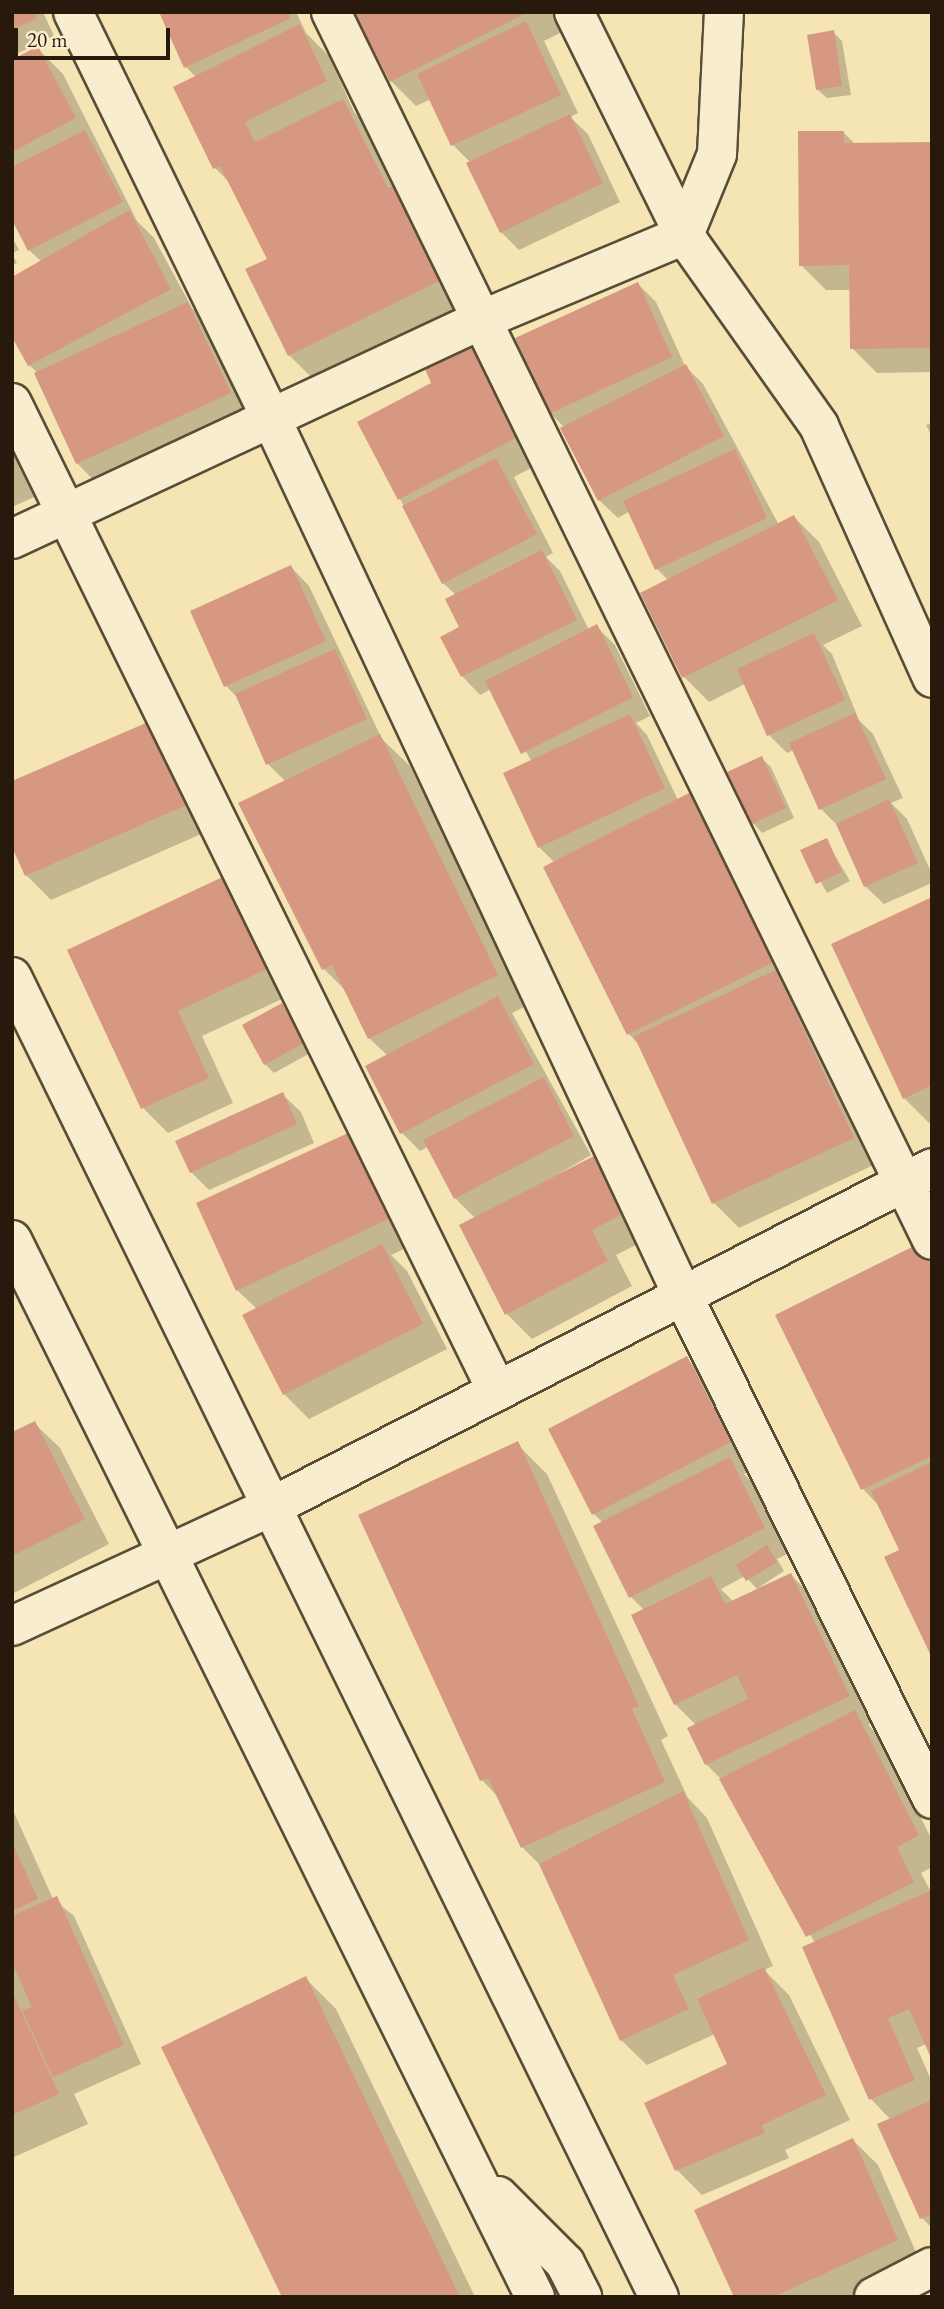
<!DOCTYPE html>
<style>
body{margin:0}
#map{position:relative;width:944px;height:2309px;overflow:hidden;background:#f5e5b5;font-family:"EB Garamond",serif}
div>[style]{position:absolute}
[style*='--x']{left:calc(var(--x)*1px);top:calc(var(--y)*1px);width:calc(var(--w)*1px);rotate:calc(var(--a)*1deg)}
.shadow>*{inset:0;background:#0003}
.building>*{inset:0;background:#d69881}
.roads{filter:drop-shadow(2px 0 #5a4d36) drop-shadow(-2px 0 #5a4d36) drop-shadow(0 2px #5a4d36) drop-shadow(0 -2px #5a4d36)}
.minor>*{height:38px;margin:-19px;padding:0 19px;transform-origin:19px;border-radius:19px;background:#f8eecf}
.tertiary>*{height:38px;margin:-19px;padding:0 19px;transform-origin:19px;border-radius:19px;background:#f8eecf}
span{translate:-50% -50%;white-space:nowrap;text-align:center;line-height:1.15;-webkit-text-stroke:5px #f8eecf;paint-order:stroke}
.frame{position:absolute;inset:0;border:14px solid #271a0c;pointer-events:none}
.scale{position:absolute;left:14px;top:28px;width:156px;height:32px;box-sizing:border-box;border:4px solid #271a0c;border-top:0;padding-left:9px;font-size:21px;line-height:24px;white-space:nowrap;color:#271a0c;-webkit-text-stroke:5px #f8eecf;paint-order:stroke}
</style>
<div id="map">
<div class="shadow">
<i style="clip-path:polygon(12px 12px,43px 12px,54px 36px,12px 56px)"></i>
<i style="clip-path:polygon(161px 12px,296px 12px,306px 33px,329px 56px,354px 112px,373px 131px,470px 311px,319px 385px,289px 355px,269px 259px,232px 185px,215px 168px,196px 77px,186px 67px)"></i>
<i style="clip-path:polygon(356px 12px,559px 12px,568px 29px,544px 41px,578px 113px,570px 117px,588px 134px,620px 202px,519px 250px,501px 232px,471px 163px,453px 145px,431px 99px,416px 106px,391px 81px)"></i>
<i style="clip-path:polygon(833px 32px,842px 41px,851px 95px,827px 98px,817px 89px)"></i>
<i style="clip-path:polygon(38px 49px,63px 74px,137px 221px,154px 238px,192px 308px,213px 329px,255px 418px,102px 489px,77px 463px,38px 373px,29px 365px,42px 262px,29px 250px,12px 216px,12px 62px)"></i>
<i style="clip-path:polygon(844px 133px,855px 144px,932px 144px,932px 372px,877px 373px,852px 348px,851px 290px,826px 290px,801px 265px)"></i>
<i style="clip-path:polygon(12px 237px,19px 250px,12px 253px)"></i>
<i style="clip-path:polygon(12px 254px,17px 263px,12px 265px)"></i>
<i style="clip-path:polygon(638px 284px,656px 302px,685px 366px,703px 384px,779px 525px,794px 517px,819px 542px,862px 626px,823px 645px,832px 654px,859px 720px,873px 734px,903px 798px,891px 803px,907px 819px,932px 874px,932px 883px,884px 904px,865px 886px,839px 827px,821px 809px,794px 750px,787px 753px,769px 735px,745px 684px,709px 702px,684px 677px,668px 580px,657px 569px,630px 511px,618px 518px,599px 500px,565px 428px,550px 413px)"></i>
<i style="clip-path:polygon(427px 370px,548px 459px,514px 477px,553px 553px,546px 557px,560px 571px,589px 630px,597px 627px,615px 645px,650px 716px,636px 723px,647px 735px,678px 800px,694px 792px,878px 1163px,739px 1228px,714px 1203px,640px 1046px,629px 1034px,545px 868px,555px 863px,539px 847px,532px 762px,491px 689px,480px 695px,462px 676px,456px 595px,443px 583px,400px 499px,434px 383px)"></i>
<i style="clip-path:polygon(932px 423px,932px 437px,926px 425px)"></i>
<i style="clip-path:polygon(12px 434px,41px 494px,12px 507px)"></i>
<i style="clip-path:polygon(291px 567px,309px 586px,382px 739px,410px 766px,526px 1006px,512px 1013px,591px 1155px,530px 1191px,594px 1158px,619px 1183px,648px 1239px,616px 1255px,632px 1286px,532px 1339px,507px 1314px,476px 1219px,455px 1198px,429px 1146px,420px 1151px,402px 1133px,388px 1056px,369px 1038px,348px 993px,324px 969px,241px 804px,286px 782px,268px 764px,240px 700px,226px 686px)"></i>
<i style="clip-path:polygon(154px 721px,215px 828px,51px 900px,26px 875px)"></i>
<i style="clip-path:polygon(761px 758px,771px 767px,794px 818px,762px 833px,753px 823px)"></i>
<i style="clip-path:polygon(826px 840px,850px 881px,827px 893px,803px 851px)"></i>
<i style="clip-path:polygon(229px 876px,297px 992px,202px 1036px,233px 1103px,168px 1133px,143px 1108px,70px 951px)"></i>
<i style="clip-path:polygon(932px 899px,932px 1122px,929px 1123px,904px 1098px)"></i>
<i style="clip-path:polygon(282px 1005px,312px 1052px,274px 1073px,265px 1064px)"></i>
<i style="clip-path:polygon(282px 1094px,301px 1112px,314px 1143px,209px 1190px,191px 1172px)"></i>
<i style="clip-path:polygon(358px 1130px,423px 1240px,391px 1255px,407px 1271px,447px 1349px,309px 1419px,284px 1394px,257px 1309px,237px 1290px)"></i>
<i style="clip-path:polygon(920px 1245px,932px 1257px,932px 1654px,902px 1551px,881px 1508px,863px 1489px,777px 1316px)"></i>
<i style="clip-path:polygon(evenodd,686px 1358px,711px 1383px,755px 1468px,744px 1474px,754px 1484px,789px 1553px,777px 1559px,784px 1571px,758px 1588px,791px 1575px,816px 1600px,874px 1722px,868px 1725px,880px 1737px,932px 1840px,932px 1867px,921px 1873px,931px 1892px,926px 2044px,917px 2048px,932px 2082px,932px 2228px,922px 2218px,891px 2120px,871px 2099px,815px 1943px,721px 1779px,706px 1764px,696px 1725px,675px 1704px,644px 1610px,631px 1597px,603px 1523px,594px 1514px,686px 1358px,745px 1576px,758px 1590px,734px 1602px,721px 1589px,745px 1576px)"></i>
<i style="clip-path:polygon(34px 1423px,60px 1448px,109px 1544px,12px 1594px,12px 1434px)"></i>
<i style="clip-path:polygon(517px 1444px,547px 1474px,668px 1736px,661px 1740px,688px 1798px,707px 1818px,773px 1966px,764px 1970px,789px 1995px,850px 2120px,785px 2150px,789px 2158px,702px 2195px,677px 2170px,730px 2064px,715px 2034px,647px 2065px,621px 2040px,542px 1867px,522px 1847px,499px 1798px,482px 1780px)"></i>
<i style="clip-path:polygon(12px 1808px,53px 1899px,74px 1916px,141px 2064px,74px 2094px,88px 2124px,12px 2158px)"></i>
<i style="clip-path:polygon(305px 1978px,336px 2009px,475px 2297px,284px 2297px)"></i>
<i style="clip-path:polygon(853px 2140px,878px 2165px,922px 2266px,853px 2297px,736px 2297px)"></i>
</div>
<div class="building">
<i style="clip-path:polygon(12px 12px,35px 12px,37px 18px,12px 30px)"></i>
<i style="clip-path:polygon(159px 12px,288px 12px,291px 18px,184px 68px)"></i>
<i style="clip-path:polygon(354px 12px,528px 12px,390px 82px)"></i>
<i style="clip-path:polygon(526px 21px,561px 95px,451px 146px,417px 74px)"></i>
<i style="clip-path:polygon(300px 24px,327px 81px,245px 122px,255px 142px,343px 99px,388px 188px,395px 185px,441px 280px,288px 356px,245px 269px,267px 259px,220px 166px,213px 169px,173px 87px)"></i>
<i style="clip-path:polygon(834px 30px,842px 86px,816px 90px,807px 35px)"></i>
<i style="clip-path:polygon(38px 46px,76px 118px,12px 152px,12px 60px)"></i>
<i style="clip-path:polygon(570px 114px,603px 183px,500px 233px,466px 163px)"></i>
<i style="clip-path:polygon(85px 130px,123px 202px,28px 251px,12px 220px,12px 167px)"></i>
<i style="clip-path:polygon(798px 131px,844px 131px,844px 143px,932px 142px,932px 348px,850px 349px,849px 265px,799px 266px)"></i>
<i style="clip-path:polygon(129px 210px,171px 289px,28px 366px,12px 337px,12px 277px)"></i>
<i style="clip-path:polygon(638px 282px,672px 357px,549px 414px,515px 338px)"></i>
<i style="clip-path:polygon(188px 302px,231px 393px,76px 464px,34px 373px)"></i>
<i style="clip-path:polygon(477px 342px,525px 433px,398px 500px,357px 422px,431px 383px,425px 369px)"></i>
<i style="clip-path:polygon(686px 364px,724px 436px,598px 501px,560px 428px)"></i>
<i style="clip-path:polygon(735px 449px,767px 518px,655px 570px,623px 501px)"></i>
<i style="clip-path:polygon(496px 458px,537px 534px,442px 584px,402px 506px)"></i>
<i style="clip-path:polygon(794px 515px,838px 600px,682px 678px,640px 593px)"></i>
<i style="clip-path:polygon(542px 550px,577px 620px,461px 677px,440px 637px,459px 627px,445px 599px)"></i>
<i style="clip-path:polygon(291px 565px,326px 641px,224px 687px,190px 611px)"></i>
<i style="clip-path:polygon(597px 624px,633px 697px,521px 754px,485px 681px)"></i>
<i style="clip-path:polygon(814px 633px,845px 700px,767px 736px,737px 669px)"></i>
<i style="clip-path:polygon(335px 649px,367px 719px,266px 765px,235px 694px)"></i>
<i style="clip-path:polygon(855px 713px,886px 779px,819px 810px,789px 743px)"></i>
<i style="clip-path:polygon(630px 714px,665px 788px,538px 848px,503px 773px)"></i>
<i style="clip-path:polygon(155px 719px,191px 803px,25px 876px,12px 847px,12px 781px)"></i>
<i style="clip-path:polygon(380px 734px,498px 975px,368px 1039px,332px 965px,322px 970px,238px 803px)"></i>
<i style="clip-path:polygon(762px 756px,786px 808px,752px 824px,727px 772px)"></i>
<i style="clip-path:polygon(695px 790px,780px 959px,627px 1035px,543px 867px)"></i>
<i style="clip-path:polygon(889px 799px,918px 863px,864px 887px,836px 824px)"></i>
<i style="clip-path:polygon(827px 838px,842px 872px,816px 884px,800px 850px)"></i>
<i style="clip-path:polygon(229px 874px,273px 966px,178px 1011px,209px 1078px,141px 1109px,67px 950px)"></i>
<i style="clip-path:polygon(932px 897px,932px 1085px,903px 1099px,831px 944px)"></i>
<i style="clip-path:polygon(776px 970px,854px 1138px,712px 1204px,634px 1036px)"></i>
<i style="clip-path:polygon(498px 996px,534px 1064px,400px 1134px,365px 1066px)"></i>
<i style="clip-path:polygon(282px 1003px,304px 1043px,264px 1065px,242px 1025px)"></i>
<i style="clip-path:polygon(544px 1077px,574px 1136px,454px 1199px,423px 1140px)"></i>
<i style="clip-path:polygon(283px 1092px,297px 1124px,190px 1173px,175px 1141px)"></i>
<i style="clip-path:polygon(359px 1128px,399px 1214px,236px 1291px,196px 1203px)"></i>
<i style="clip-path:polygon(594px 1156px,624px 1213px,592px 1230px,608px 1261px,505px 1315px,459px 1225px)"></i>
<i style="clip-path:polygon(920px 1243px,932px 1266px,932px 1456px,861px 1490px,775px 1315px)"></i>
<i style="clip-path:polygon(382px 1244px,423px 1324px,283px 1395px,242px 1315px)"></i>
<i style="clip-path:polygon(687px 1356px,731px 1442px,592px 1515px,548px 1429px)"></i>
<i style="clip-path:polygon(35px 1421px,85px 1519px,12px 1556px,12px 1432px)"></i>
<i style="clip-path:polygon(518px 1441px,639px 1706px,632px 1709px,665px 1782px,521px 1848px,488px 1778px,480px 1781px,358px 1515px)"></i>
<i style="clip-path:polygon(730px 1457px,765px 1528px,629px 1598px,593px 1526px)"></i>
<i style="clip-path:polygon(932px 1462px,932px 1658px,884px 1557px,899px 1550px,871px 1491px)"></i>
<i style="clip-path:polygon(767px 1545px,777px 1562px,746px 1581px,736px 1565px)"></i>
<i style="clip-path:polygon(791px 1573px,850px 1696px,705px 1765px,687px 1728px,748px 1699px,737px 1675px,674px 1705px,631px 1615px,711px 1576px,725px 1604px)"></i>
<i style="clip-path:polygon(855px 1710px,919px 1835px,897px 1847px,914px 1882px,806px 1937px,719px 1779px)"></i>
<i style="clip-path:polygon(683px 1791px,749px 1940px,673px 1975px,689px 2009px,620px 2041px,539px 1864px)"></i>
<i style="clip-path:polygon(12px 1842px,38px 1899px,12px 1911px)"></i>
<i style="clip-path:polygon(932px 1890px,932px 2060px,909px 2009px,888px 2018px,915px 2080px,869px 2100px,802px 1947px)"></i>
<i style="clip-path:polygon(57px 1896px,124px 2045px,53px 2077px,22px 2010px,32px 2007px,12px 1963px,12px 1916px)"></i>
<i style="clip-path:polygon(764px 1967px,826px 2095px,762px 2125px,765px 2133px,675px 2171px,644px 2103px,727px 2064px,697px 1999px)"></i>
<i style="clip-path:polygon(306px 1976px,460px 2297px,282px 2297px,161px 2047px)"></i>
<i style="clip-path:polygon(12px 1991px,59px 2094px,12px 2115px)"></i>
<i style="clip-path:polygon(932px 2100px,932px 2214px,920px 2219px,877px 2124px)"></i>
<i style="clip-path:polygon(853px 2138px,898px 2240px,773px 2297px,734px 2297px,694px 2210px)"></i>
</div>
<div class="roads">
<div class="minor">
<i style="--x:73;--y:12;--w:449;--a:64"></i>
<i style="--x:270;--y:416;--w:972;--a:64.86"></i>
<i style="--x:683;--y:1296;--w:561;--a:63.66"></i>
<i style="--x:331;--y:12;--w:1367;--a:63.92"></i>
<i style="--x:574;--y:12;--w:249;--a:63.7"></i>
<i style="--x:684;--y:235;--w:234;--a:54.7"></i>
<i style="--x:819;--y:426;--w:276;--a:65.8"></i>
<i style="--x:12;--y:403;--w:1101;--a:63.85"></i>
<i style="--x:12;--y:539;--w:518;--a:-25.03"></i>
<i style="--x:481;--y:320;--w:220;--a:-22.7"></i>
<i style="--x:684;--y:235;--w:87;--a:-67.8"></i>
<i style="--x:717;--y:154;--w:142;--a:-87.2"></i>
<i style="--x:12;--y:1626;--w:289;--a:-24.7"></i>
<i style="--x:275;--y:1505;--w:738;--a:-27.15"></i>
<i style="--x:874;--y:2297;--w:65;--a:-27.3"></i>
</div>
<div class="tertiary">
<i style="--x:12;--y:977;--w:1470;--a:63.89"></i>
<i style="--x:12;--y:1240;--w:1179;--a:63.67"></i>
<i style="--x:498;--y:2196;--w:95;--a:45"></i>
<i style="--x:565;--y:2263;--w:38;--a:63"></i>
</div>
</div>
<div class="frame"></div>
<div class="scale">20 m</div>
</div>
